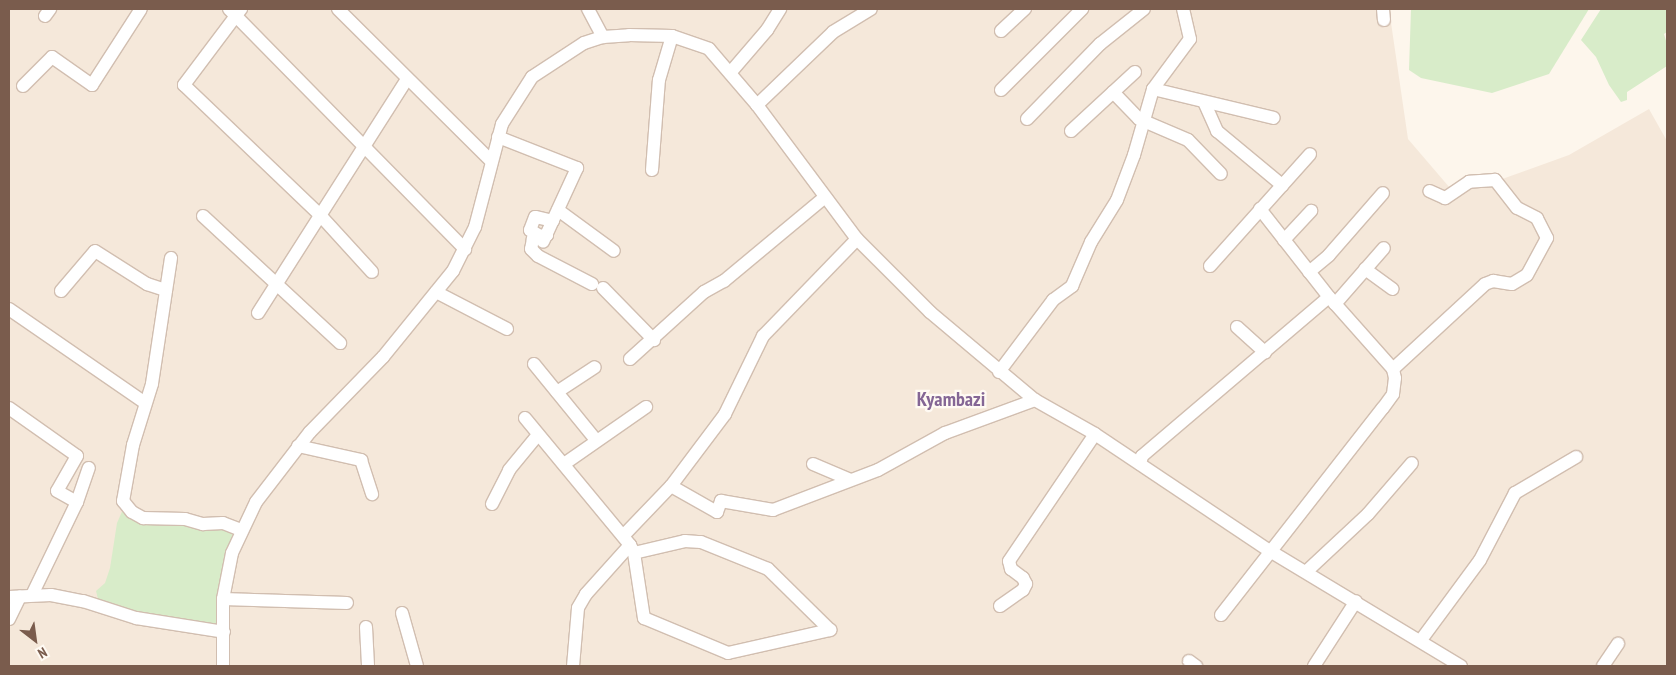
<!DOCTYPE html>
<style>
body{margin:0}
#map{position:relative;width:1676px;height:675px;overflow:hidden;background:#fdf6ec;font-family:"PT Sans Narrow",sans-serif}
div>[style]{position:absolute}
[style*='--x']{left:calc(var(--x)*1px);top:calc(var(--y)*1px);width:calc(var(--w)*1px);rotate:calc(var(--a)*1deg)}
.residential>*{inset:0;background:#f5e8da}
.green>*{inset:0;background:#d8ecc9}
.roads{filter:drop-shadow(1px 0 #d1beb0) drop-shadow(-1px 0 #d1beb0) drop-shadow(0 1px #d1beb0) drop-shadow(0 -1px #d1beb0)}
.minor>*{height:12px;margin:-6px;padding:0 6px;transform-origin:6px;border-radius:6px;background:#fff}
span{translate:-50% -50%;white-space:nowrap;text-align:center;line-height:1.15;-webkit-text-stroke:4.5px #fffaf3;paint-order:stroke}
.quarter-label{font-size:20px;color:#846695;font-weight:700}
.frame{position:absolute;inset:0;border:10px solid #7a5c4d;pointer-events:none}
.north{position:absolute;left:10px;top:615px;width:50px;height:50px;-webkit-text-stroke:4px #fffaf3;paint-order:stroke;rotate:150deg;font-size:14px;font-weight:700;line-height:20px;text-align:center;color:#7a5c4d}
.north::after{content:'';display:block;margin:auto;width:18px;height:22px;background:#7a5c4d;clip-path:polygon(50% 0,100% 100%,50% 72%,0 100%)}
</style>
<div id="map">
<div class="residential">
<i style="clip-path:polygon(9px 9px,1389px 9px,1408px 139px,1450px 188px,1480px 187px,1569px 155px,1649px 109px,1667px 141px,1667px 666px,9px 666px)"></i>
</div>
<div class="green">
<i style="clip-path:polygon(1411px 9px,1589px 9px,1549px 74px,1492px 93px,1421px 78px,1409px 70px)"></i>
<i style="clip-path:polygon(1601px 9px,1667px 9px,1667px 32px,1664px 34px,1667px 44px,1667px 66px,1627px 92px,1627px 100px,1621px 102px,1609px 85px,1596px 57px,1581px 40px)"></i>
<i style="clip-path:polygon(124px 507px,135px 520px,221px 526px,233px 532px,218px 595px,219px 621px,215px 625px,140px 616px,99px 603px,96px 591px,105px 583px,110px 568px,117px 523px)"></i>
</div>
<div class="roads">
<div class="minor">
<i style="--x:229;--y:9;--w:337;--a:45.5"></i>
<i style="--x:241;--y:9;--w:95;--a:126.9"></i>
<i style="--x:184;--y:85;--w:188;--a:43.7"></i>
<i style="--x:320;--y:215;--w:77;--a:47.6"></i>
<i style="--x:338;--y:9;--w:214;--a:44.8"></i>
<i style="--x:588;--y:9;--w:32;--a:62"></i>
<i style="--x:1383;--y:9;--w:11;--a:85"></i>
<i style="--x:45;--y:16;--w:9;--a:-54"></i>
<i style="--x:1001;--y:31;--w:33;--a:-43"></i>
<i style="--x:730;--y:73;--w:57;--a:-49.3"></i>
<i style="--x:767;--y:30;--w:25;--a:-58"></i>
<i style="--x:23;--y:86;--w:41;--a:-45"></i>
<i style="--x:52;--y:57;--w:49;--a:35"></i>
<i style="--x:92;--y:85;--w:90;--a:-57.2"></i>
<i style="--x:1153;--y:89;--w:124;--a:13.5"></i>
<i style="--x:1001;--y:90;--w:115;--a:-45"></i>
<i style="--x:1113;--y:92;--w:37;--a:46"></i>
<i style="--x:1139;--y:119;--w:53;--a:23.2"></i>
<i style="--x:1188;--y:140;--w:47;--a:45.9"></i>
<i style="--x:1205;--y:104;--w:30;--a:66"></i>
<i style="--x:1217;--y:131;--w:85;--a:39.7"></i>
<i style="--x:757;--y:105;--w:105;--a:-43.8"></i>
<i style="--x:833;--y:32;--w:44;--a:-31.2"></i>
<i style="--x:1027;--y:119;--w:105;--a:-45.8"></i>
<i style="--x:1100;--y:44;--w:56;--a:-38.5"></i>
<i style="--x:1071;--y:131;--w:87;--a:-42.7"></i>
<i style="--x:498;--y:137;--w:85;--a:21.4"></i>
<i style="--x:577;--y:168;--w:81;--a:114.7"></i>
<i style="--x:652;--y:170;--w:90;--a:-85.6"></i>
<i style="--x:659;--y:80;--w:46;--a:-73.5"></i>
<i style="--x:558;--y:210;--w:69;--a:36.2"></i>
<i style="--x:203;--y:216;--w:187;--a:42.8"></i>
<i style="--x:553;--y:221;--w:18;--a:-167"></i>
<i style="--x:535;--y:217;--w:14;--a:111"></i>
<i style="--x:530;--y:230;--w:12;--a:31"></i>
<i style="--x:540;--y:236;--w:7;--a:-8"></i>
<i style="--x:547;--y:235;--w:15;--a:164"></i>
<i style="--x:533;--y:239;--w:10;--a:101"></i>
<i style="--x:531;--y:249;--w:10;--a:45"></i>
<i style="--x:538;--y:256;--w:61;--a:27.4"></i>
<i style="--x:1284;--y:240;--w:40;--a:-47"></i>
<i style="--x:171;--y:258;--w:127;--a:98.6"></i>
<i style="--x:152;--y:384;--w:64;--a:107.3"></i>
<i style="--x:133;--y:445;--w:57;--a:100.1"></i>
<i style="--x:123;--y:501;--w:14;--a:51"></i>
<i style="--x:132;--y:512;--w:13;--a:29"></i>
<i style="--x:143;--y:518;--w:42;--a:1.4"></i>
<i style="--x:185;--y:519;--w:19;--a:16"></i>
<i style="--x:203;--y:524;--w:20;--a:-3"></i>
<i style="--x:223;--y:523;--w:19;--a:21"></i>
<i style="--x:1210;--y:266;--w:150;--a:-48.2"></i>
<i style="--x:1365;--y:269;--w:34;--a:36"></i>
<i style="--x:1309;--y:272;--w:26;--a:-40"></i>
<i style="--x:1329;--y:255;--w:82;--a:-48.9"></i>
<i style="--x:603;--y:288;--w:73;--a:45.6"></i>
<i style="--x:61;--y:291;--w:52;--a:-49.6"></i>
<i style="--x:95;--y:251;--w:62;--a:32.4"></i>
<i style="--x:147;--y:284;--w:20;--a:18"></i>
<i style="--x:436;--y:292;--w:80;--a:27.5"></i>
<i style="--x:1335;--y:304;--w:74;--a:-48.8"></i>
<i style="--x:9;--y:309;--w:164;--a:34.6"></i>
<i style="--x:258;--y:313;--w:277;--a:-57.5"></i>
<i style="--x:1237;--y:327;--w:38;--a:42"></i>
<i style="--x:630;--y:359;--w:100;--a:-42.2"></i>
<i style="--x:704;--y:292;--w:23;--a:-29"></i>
<i style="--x:724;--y:281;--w:131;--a:-39.7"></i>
<i style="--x:534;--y:364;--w:98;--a:50.8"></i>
<i style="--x:1393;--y:369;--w:125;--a:-42.7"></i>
<i style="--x:1485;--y:284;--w:9;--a:-21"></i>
<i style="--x:1493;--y:281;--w:19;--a:9"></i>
<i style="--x:1512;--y:284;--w:17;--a:-31"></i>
<i style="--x:1527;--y:275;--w:42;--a:-61.6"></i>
<i style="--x:1547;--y:238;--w:22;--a:-117"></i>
<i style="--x:1537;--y:218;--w:22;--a:-153"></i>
<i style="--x:1517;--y:208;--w:36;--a:-128"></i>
<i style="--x:1495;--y:180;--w:26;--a:176"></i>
<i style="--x:1469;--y:182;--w:29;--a:146"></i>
<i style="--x:1445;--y:198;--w:17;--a:-156"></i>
<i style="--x:999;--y:372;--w:90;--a:-53.1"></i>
<i style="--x:1053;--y:300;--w:24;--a:-36"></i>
<i style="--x:1072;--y:286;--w:48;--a:-66.6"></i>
<i style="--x:1091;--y:242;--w:49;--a:-58.2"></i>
<i style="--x:1117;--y:200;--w:48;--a:-69.3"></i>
<i style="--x:1134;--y:155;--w:69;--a:-73.9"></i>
<i style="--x:1153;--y:89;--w:62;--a:-53.5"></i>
<i style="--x:1190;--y:39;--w:31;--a:-103"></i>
<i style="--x:557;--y:392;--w:45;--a:-33.3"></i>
<i style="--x:9;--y:408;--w:83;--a:35.2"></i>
<i style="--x:77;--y:456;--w:40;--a:119.7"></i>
<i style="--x:57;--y:491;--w:23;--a:29"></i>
<i style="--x:525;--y:418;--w:165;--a:50.4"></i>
<i style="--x:630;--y:545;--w:66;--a:131.9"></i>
<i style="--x:586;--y:594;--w:16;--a:120"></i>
<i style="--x:578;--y:608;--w:58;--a:94.9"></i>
<i style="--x:298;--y:446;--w:65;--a:12.5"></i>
<i style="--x:361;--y:460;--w:36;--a:72"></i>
<i style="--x:564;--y:464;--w:100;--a:-34.8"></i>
<i style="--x:813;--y:464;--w:39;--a:23"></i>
<i style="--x:1140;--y:464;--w:8;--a:-76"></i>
<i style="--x:1142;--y:456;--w:245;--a:-40.4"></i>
<i style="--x:671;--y:486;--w:53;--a:29.5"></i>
<i style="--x:717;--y:512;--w:12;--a:-70"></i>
<i style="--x:721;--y:501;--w:53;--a:9.8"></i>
<i style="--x:773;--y:510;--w:112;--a:-20.9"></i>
<i style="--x:878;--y:470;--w:77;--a:-28.9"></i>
<i style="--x:945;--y:433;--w:96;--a:-20.1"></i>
<i style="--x:492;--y:504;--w:38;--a:-63"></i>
<i style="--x:509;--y:470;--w:44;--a:-50.5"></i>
<i style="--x:624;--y:535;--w:68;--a:-46.2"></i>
<i style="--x:671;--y:486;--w:90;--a:-53.1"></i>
<i style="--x:725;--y:414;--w:87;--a:-64"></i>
<i style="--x:763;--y:336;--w:135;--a:-45.9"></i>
<i style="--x:630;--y:545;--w:9;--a:63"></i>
<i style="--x:634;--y:553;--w:52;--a:-13.2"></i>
<i style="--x:685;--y:541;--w:16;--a:4"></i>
<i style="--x:701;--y:542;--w:72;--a:21.9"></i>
<i style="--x:768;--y:569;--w:87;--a:44.5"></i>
<i style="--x:634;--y:553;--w:66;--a:81.3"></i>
<i style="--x:644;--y:618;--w:91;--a:22.6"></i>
<i style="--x:728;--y:653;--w:105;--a:-12.7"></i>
<i style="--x:1307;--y:571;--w:83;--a:-43.1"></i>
<i style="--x:1368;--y:514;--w:67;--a:-49.2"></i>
<i style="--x:32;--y:595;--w:103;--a:-64.2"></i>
<i style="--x:77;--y:502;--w:36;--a:-71"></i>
<i style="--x:9;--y:597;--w:42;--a:-2.7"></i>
<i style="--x:51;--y:595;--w:33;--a:11"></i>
<i style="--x:83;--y:601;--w:56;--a:17.8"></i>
<i style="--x:136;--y:618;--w:89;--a:9"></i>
<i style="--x:223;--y:599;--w:124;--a:1.8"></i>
<i style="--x:1000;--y:606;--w:28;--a:-35"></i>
<i style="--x:1023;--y:590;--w:7;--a:-63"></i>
<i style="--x:1026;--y:584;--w:7;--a:-117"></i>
<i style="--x:1023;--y:578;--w:15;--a:-143"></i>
<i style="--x:1011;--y:569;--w:8;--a:-104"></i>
<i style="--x:1009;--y:561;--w:153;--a:-55.9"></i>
<i style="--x:402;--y:613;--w:55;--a:74.2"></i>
<i style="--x:1221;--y:615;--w:263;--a:-52"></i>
<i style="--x:1383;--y:408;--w:17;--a:-54"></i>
<i style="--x:1393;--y:394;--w:16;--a:-83"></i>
<i style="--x:1395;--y:378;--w:9;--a:-103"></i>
<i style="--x:1393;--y:369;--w:96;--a:-131.6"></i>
<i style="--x:1329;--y:297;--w:112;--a:-128.1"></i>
<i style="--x:9;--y:619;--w:25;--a:-64"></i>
<i style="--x:366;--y:627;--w:39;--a:87"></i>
<i style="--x:1421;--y:640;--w:99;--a:-53.6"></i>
<i style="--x:1480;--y:560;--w:76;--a:-62.4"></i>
<i style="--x:1515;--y:493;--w:71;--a:-30.5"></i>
<i style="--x:1189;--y:661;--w:9;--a:36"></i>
<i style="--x:223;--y:666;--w:67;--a:-90"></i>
<i style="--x:223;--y:599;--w:47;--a:-78.9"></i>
<i style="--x:232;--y:553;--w:56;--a:-64.8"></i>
<i style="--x:256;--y:502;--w:88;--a:-52.4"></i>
<i style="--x:310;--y:432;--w:105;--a:-45.8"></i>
<i style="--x:383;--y:357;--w:111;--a:-50.9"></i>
<i style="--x:453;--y:271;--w:49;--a:-63.4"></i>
<i style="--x:475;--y:227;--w:106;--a:-75.3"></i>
<i style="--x:502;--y:124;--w:56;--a:-57.4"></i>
<i style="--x:532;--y:77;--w:62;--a:-33.2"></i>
<i style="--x:584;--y:43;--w:20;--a:-18"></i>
<i style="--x:603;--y:37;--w:26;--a:-4"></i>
<i style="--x:629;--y:35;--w:43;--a:1.3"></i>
<i style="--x:672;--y:36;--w:39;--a:19"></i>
<i style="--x:709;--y:49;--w:74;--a:49.4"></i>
<i style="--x:757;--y:105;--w:167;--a:53.3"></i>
<i style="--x:857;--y:239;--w:103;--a:45"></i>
<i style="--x:930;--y:312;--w:137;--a:40"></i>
<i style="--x:1035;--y:400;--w:69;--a:29.5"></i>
<i style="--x:1095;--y:434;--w:211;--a:33.8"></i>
<i style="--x:1270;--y:551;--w:223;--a:31.1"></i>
<i style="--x:1314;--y:666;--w:77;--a:-57.1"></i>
<i style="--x:1603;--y:666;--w:27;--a:-56"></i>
</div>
</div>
<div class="quarter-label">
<span style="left:951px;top:399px">Kyambazi</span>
</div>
<div class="frame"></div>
<div class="north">N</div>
</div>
